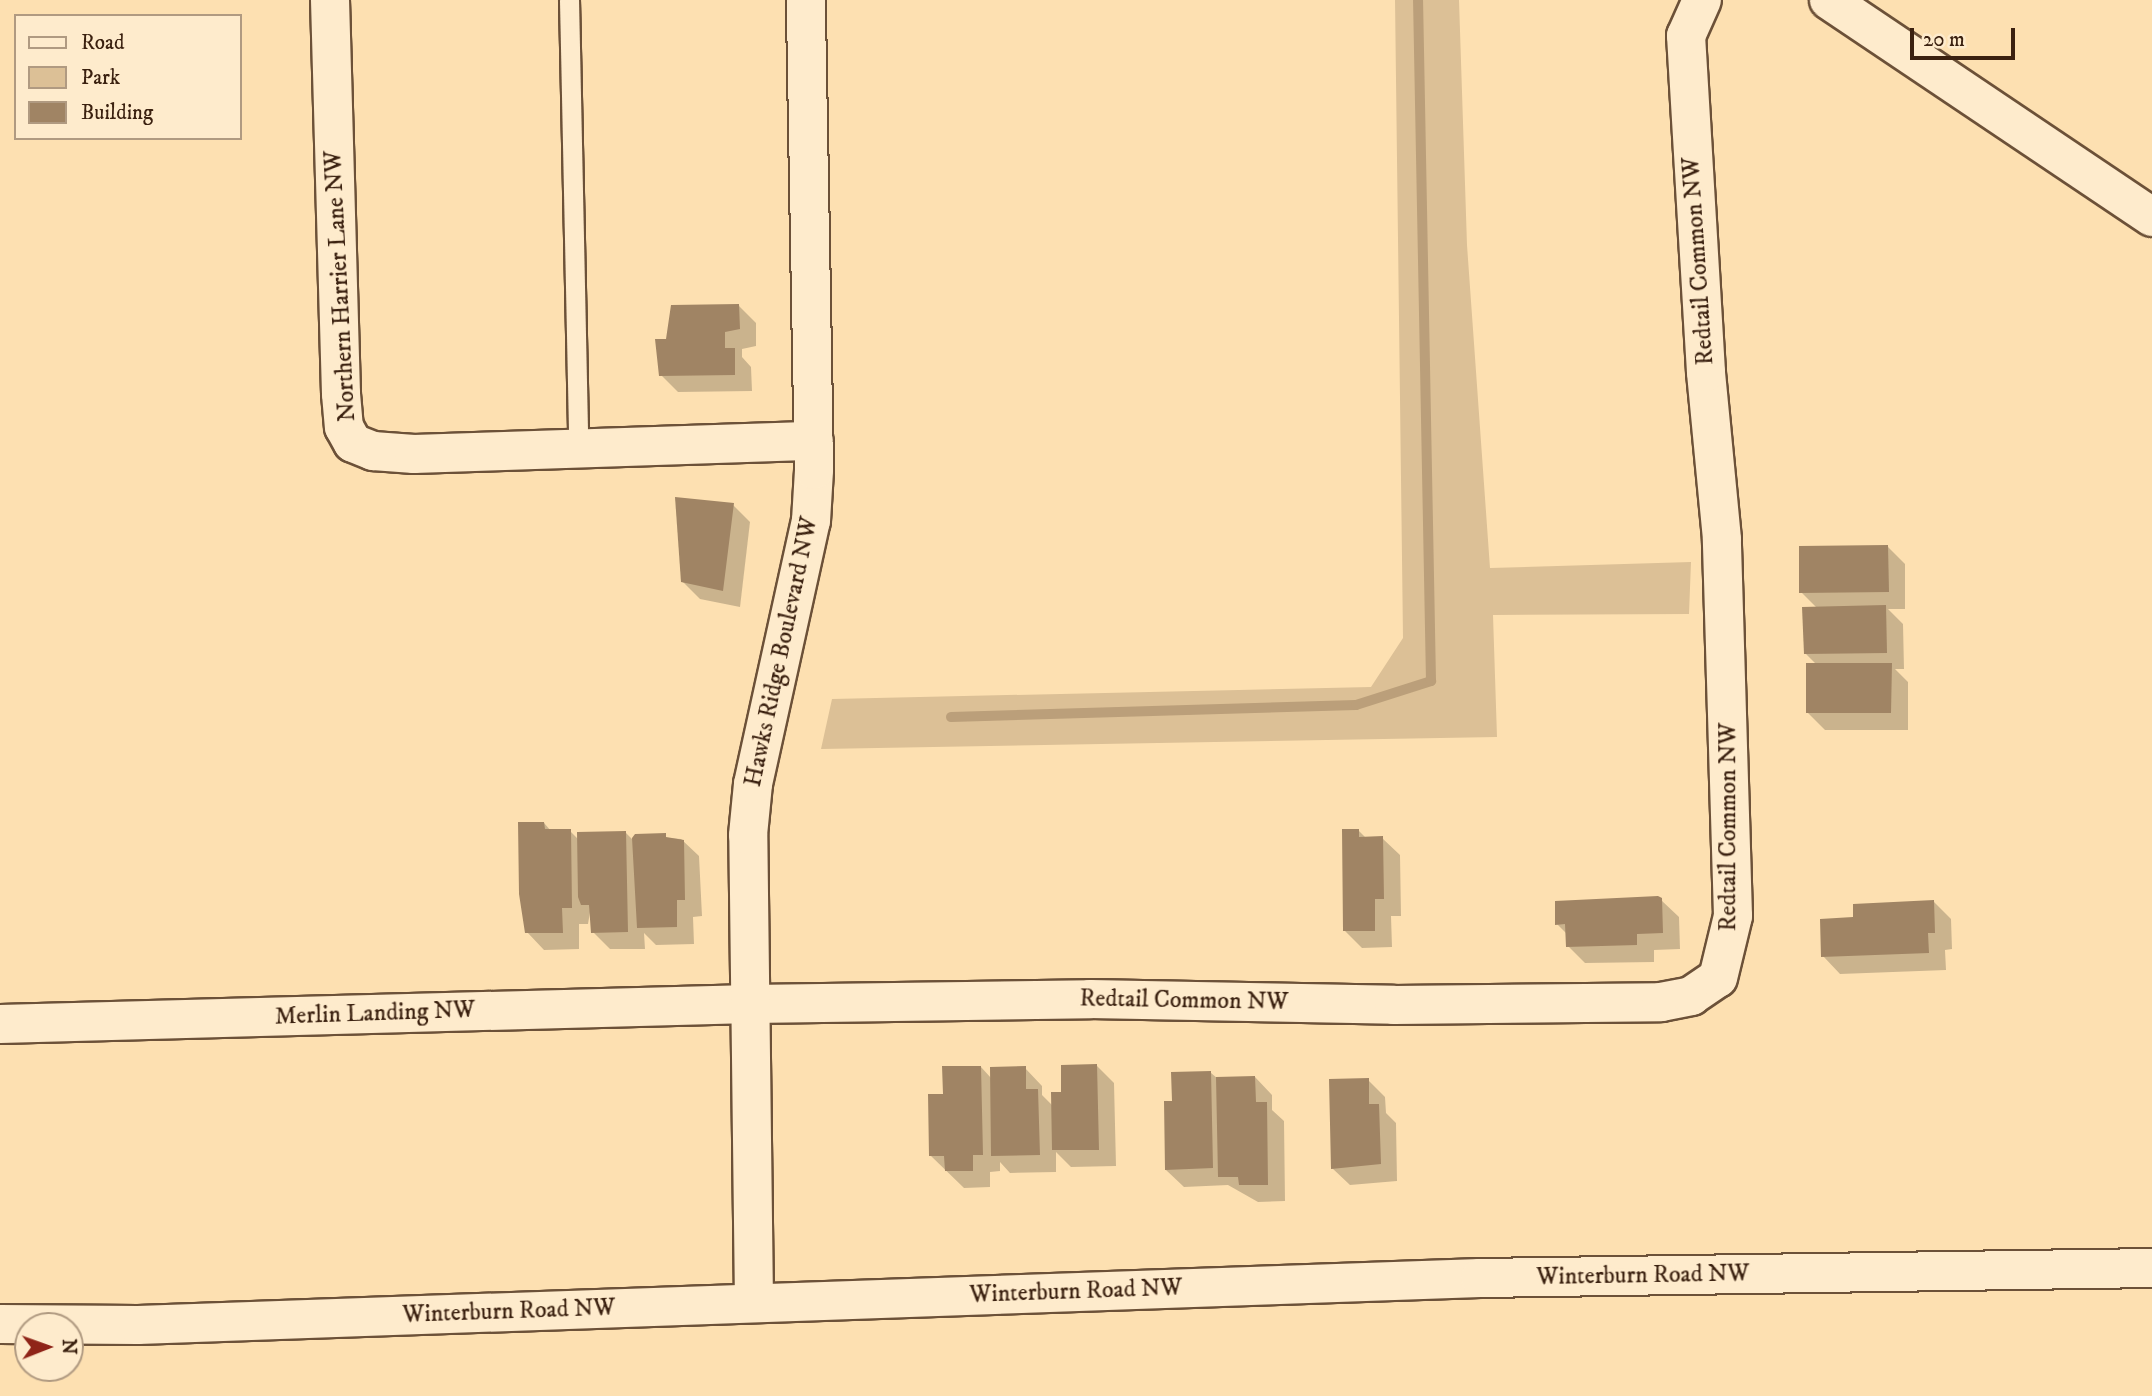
<!DOCTYPE html>
<style>
body{margin:0}
#map{position:relative;width:2152px;height:1396px;overflow:hidden;background:#fde0b1;font-family:"IM FELL DW Pica",serif}
div>[style]{position:absolute}
[style*='--x']{left:calc(var(--x)*1px);top:calc(var(--y)*1px);width:calc(var(--w)*1px);rotate:calc(var(--a)*1deg)}
.green>*{inset:0;background:#dcc096}
.shadow>*{inset:0;background:#0003}
.stream>*{height:10px;margin:-5px;padding:0 5px;transform-origin:5px;border-radius:5px;background:#bb9f7a}
.building>*{inset:0;background:#a08464}
.roads{filter:drop-shadow(2px 0 #6c5138) drop-shadow(-2px 0 #6c5138) drop-shadow(0 2px #6c5138) drop-shadow(0 -2px #6c5138)}
.service>*{height:19px;margin:-9.5px;padding:0 9.5px;transform-origin:9.5px;border-radius:9.5px;background:#feebcc}
.minor>*{height:38px;margin:-19px;padding:0 19px;transform-origin:19px;border-radius:19px;background:#feebcc}
.tertiary>*{height:38px;margin:-19px;padding:0 19px;transform-origin:19px;border-radius:19px;background:#feebcc}
span{translate:-50% -50%;white-space:nowrap;text-align:center;line-height:1.15;-webkit-text-stroke:5px #feebcc;paint-order:stroke}
.street-label{font-size:24px;color:#3b2110}
.legend{position:absolute;left:14px;top:14px;width:228px;height:126px;box-sizing:border-box;background:#feebcc;border:2px solid #b09a81;margin:0;padding:9px 12px;list-style:none;font-size:21px;color:#3b2110}
.legend li{display:flex;align-items:center;gap:14px;height:35px}
.legend b{width:35px;border:2px solid #b09a81}
.north{position:absolute;left:14px;top:1312px;width:70px;height:70px;box-sizing:border-box;background:#feebcc;border:2px solid #b09a81;border-radius:50%;rotate:89deg;font-size:19px;font-weight:700;line-height:28px;text-align:center;color:#3b2110}
.north::after{content:'';display:block;margin:auto;width:24px;height:32px;background:#8f2418;clip-path:polygon(50% 0,100% 100%,50% 72%,0 100%)}
.scale{position:absolute;left:1910px;top:28px;width:105px;height:32px;box-sizing:border-box;border:4px solid #3b2110;border-top:0;padding-left:9px;font-size:21px;line-height:24px;white-space:nowrap;color:#3b2110;-webkit-text-stroke:5px #feebcc;paint-order:stroke}
</style>
<div id="map">
<div class="green">
<i style="clip-path:polygon(1395px 0,1459px 0,1467px 245px,1490px 568px,1691px 562px,1689px 614px,1493px 615px,1497px 737px,821px 749px,832px 699px,1371px 687px,1403px 638px)"></i>
</div>
<div class="shadow">
<i style="clip-path:polygon(738px 305px,756px 323px,756px 346px,742px 349px,742px 357px,751px 367px,752px 391px,678px 392px,661px 375px,668px 340px)"></i>
<i style="clip-path:polygon(733px 505px,750px 522px,740px 607px,700px 599px,683px 582px)"></i>
<i style="clip-path:polygon(1888px 547px,1905px 564px,1905px 609px,1888px 609px,1903px 624px,1904px 669px,1895px 669px,1908px 682px,1908px 730px,1825px 730px,1808px 713px,1817px 665px,1806px 654px,1818px 609px,1801px 592px)"></i>
<i style="clip-path:polygon(544px 823px,551px 831px,570px 831px,579px 840px,626px 833px,633px 840px,635px 836px,681px 839px,699px 856px,702px 916px,693px 917px,694px 944px,656px 945px,644px 933px,645px 949px,610px 949px,593px 932px,591px 906px,588px 924px,579px 924px,579px 949px,544px 950px,527px 932px)"></i>
<i style="clip-path:polygon(1358px 830px,1366px 838px,1382px 838px,1400px 855px,1401px 916px,1391px 916px,1392px 947px,1362px 948px,1345px 931px)"></i>
<i style="clip-path:polygon(1661px 900px,1679px 917px,1680px 949px,1654px 950px,1654px 962px,1585px 963px,1568px 946px,1567px 934px,1557px 924px)"></i>
<i style="clip-path:polygon(1934px 902px,1951px 919px,1952px 949px,1945px 950px,1946px 970px,1840px 974px,1823px 956px)"></i>
<i style="clip-path:polygon(1097px 1066px,1114px 1083px,1116px 1166px,1071px 1167px,1056px 1152px,1056px 1172px,1010px 1173px,1000px 1162px,1000px 1171px,990px 1172px,990px 1187px,964px 1188px,931px 1156px,945px 1095px,981px 1067px,991px 1078px,1025px 1068px,1042px 1086px,1042px 1095px,1053px 1106px)"></i>
<i style="clip-path:polygon(1211px 1073px,1217px 1078px,1255px 1077px,1272px 1095px,1272px 1110px,1284px 1121px,1285px 1201px,1258px 1202px,1228px 1185px,1184px 1187px,1166px 1170px,1173px 1103px)"></i>
<i style="clip-path:polygon(1368px 1080px,1385px 1097px,1386px 1113px,1396px 1123px,1397px 1181px,1350px 1185px,1332px 1168px)"></i>
</div>
<div class="stream">
<i style="--x:951;--y:717;--w:405;--a:-1.7"></i>
<i style="--x:1356;--y:705;--w:79;--a:-17.7"></i>
<i style="--x:1431;--y:681;--w:681;--a:-91.09"></i>
</div>
<div class="building">
<i style="clip-path:polygon(739px 304px,740px 329px,725px 332px,725px 348px,735px 348px,735px 375px,659px 376px,655px 339px,666px 339px,671px 305px)"></i>
<i style="clip-path:polygon(675px 497px,734px 503px,723px 591px,681px 582px)"></i>
<i style="clip-path:polygon(1888px 545px,1889px 592px,1799px 593px,1799px 546px)"></i>
<i style="clip-path:polygon(1886px 605px,1887px 653px,1804px 654px,1802px 607px)"></i>
<i style="clip-path:polygon(1806px 663px,1892px 663px,1891px 713px,1806px 713px)"></i>
<i style="clip-path:polygon(518px 822px,544px 822px,545px 829px,571px 829px,572px 908px,562px 908px,563px 933px,525px 933px,519px 894px)"></i>
<i style="clip-path:polygon(1342px 829px,1359px 829px,1359px 837px,1383px 836px,1384px 899px,1375px 899px,1375px 931px,1343px 931px)"></i>
<i style="clip-path:polygon(626px 831px,628px 932px,591px 933px,589px 905px,581px 905px,578px 897px,577px 832px)"></i>
<i style="clip-path:polygon(666px 833px,666px 837px,684px 840px,685px 900px,677px 900px,677px 927px,637px 928px,632px 838px,635px 834px)"></i>
<i style="clip-path:polygon(1658px 896px,1662px 898px,1663px 933px,1637px 934px,1637px 945px,1566px 947px,1565px 924px,1555px 925px,1555px 901px)"></i>
<i style="clip-path:polygon(1934px 900px,1935px 933px,1928px 933px,1929px 953px,1821px 957px,1820px 919px,1853px 917px,1853px 904px)"></i>
<i style="clip-path:polygon(1097px 1064px,1099px 1150px,1052px 1150px,1051px 1092px,1061px 1092px,1061px 1065px)"></i>
<i style="clip-path:polygon(942px 1066px,981px 1066px,983px 1155px,973px 1155px,973px 1171px,945px 1171px,944px 1156px,929px 1156px,928px 1094px,943px 1094px)"></i>
<i style="clip-path:polygon(1026px 1066px,1026px 1089px,1038px 1089px,1040px 1155px,991px 1156px,990px 1067px)"></i>
<i style="clip-path:polygon(1211px 1071px,1213px 1168px,1165px 1170px,1164px 1101px,1172px 1101px,1171px 1072px)"></i>
<i style="clip-path:polygon(1255px 1076px,1256px 1102px,1267px 1102px,1268px 1185px,1239px 1185px,1238px 1177px,1218px 1177px,1216px 1077px)"></i>
<i style="clip-path:polygon(1369px 1078px,1369px 1104px,1379px 1104px,1381px 1164px,1331px 1169px,1329px 1079px)"></i>
</div>
<div class="roads">
<div class="service">
<i style="--x:569;--y:0;--w:446;--a:88.8"></i>
</div>
<div class="minor">
<i style="--x:330;--y:0;--w:394;--a:88.4"></i>
<i style="--x:341;--y:394;--w:33;--a:85"></i>
<i style="--x:344;--y:427;--w:18;--a:61"></i>
<i style="--x:353;--y:443;--w:22;--a:22"></i>
<i style="--x:373;--y:451;--w:41;--a:4.2"></i>
<i style="--x:414;--y:454;--w:400;--a:-1.9"></i>
<i style="--x:1829;--y:0;--w:389;--a:33.9"></i>
<i style="--x:0;--y:1024;--w:751;--a:-1.53"></i>
<i style="--x:751;--y:1004;--w:339;--a:-0.8"></i>
<i style="--x:1090;--y:999;--w:304;--a:1.1"></i>
<i style="--x:1394;--y:1005;--w:267;--a:-0.6"></i>
<i style="--x:1661;--y:1002;--w:31;--a:-11"></i>
<i style="--x:1691;--y:996;--w:32;--a:-34"></i>
<i style="--x:1718;--y:978;--w:64;--a:-76.4"></i>
<i style="--x:1733;--y:916;--w:377;--a:-91.7"></i>
<i style="--x:1722;--y:539;--w:168;--a:-95.5"></i>
<i style="--x:1706;--y:372;--w:337;--a:-93.4"></i>
<i style="--x:1686;--y:36;--w:39;--a:-66"></i>
</div>
<div class="tertiary">
<i style="--x:754;--y:1303;--w:468;--a:-90.7"></i>
<i style="--x:748;--y:835;--w:51;--a:-84.4"></i>
<i style="--x:753;--y:784;--w:269;--a:-77.6"></i>
<i style="--x:811;--y:521;--w:51;--a:-86.6"></i>
<i style="--x:814;--y:470;--w:470;--a:-91"></i>
<i style="--x:0;--y:1324;--w:138;--a:0.4"></i>
<i style="--x:138;--y:1325;--w:1343;--a:-2.01"></i>
<i style="--x:1480;--y:1278;--w:672;--a:-0.85"></i>
</div>
</div>
<div class="street-label">
<span style="left:1699px;top:261px;rotate:-94deg">Redtail Common NW</span>
<span style="left:341px;top:286px;rotate:-93deg">Northern Harrier Lane NW</span>
<span style="left:782px;top:652px;rotate:-78deg">Hawks Ridge Boulevard NW</span>
<span style="left:1729px;top:827px;rotate:-90deg">Redtail Common NW</span>
<span style="left:1184px;top:1001px;rotate:1deg">Redtail Common NW</span>
<span style="left:375px;top:1014px;rotate:-2deg">Merlin Landing NW</span>
<span style="left:1643px;top:1276px;rotate:-1deg">Winterburn Road NW</span>
<span style="left:1076px;top:1292px;rotate:-2deg">Winterburn Road NW</span>
<span style="left:509px;top:1312px;rotate:-2deg">Winterburn Road NW</span>
</div>
<ul class="legend">
<li><b style="height:9px;background:#feebcc"></b>Road</li>
<li><b style="height:19px;background:#dcc096"></b>Park</li>
<li><b style="height:19px;background:#a08464"></b>Building</li>
</ul>
<div class="north">N</div>
<div class="scale">20 m</div>
</div>
